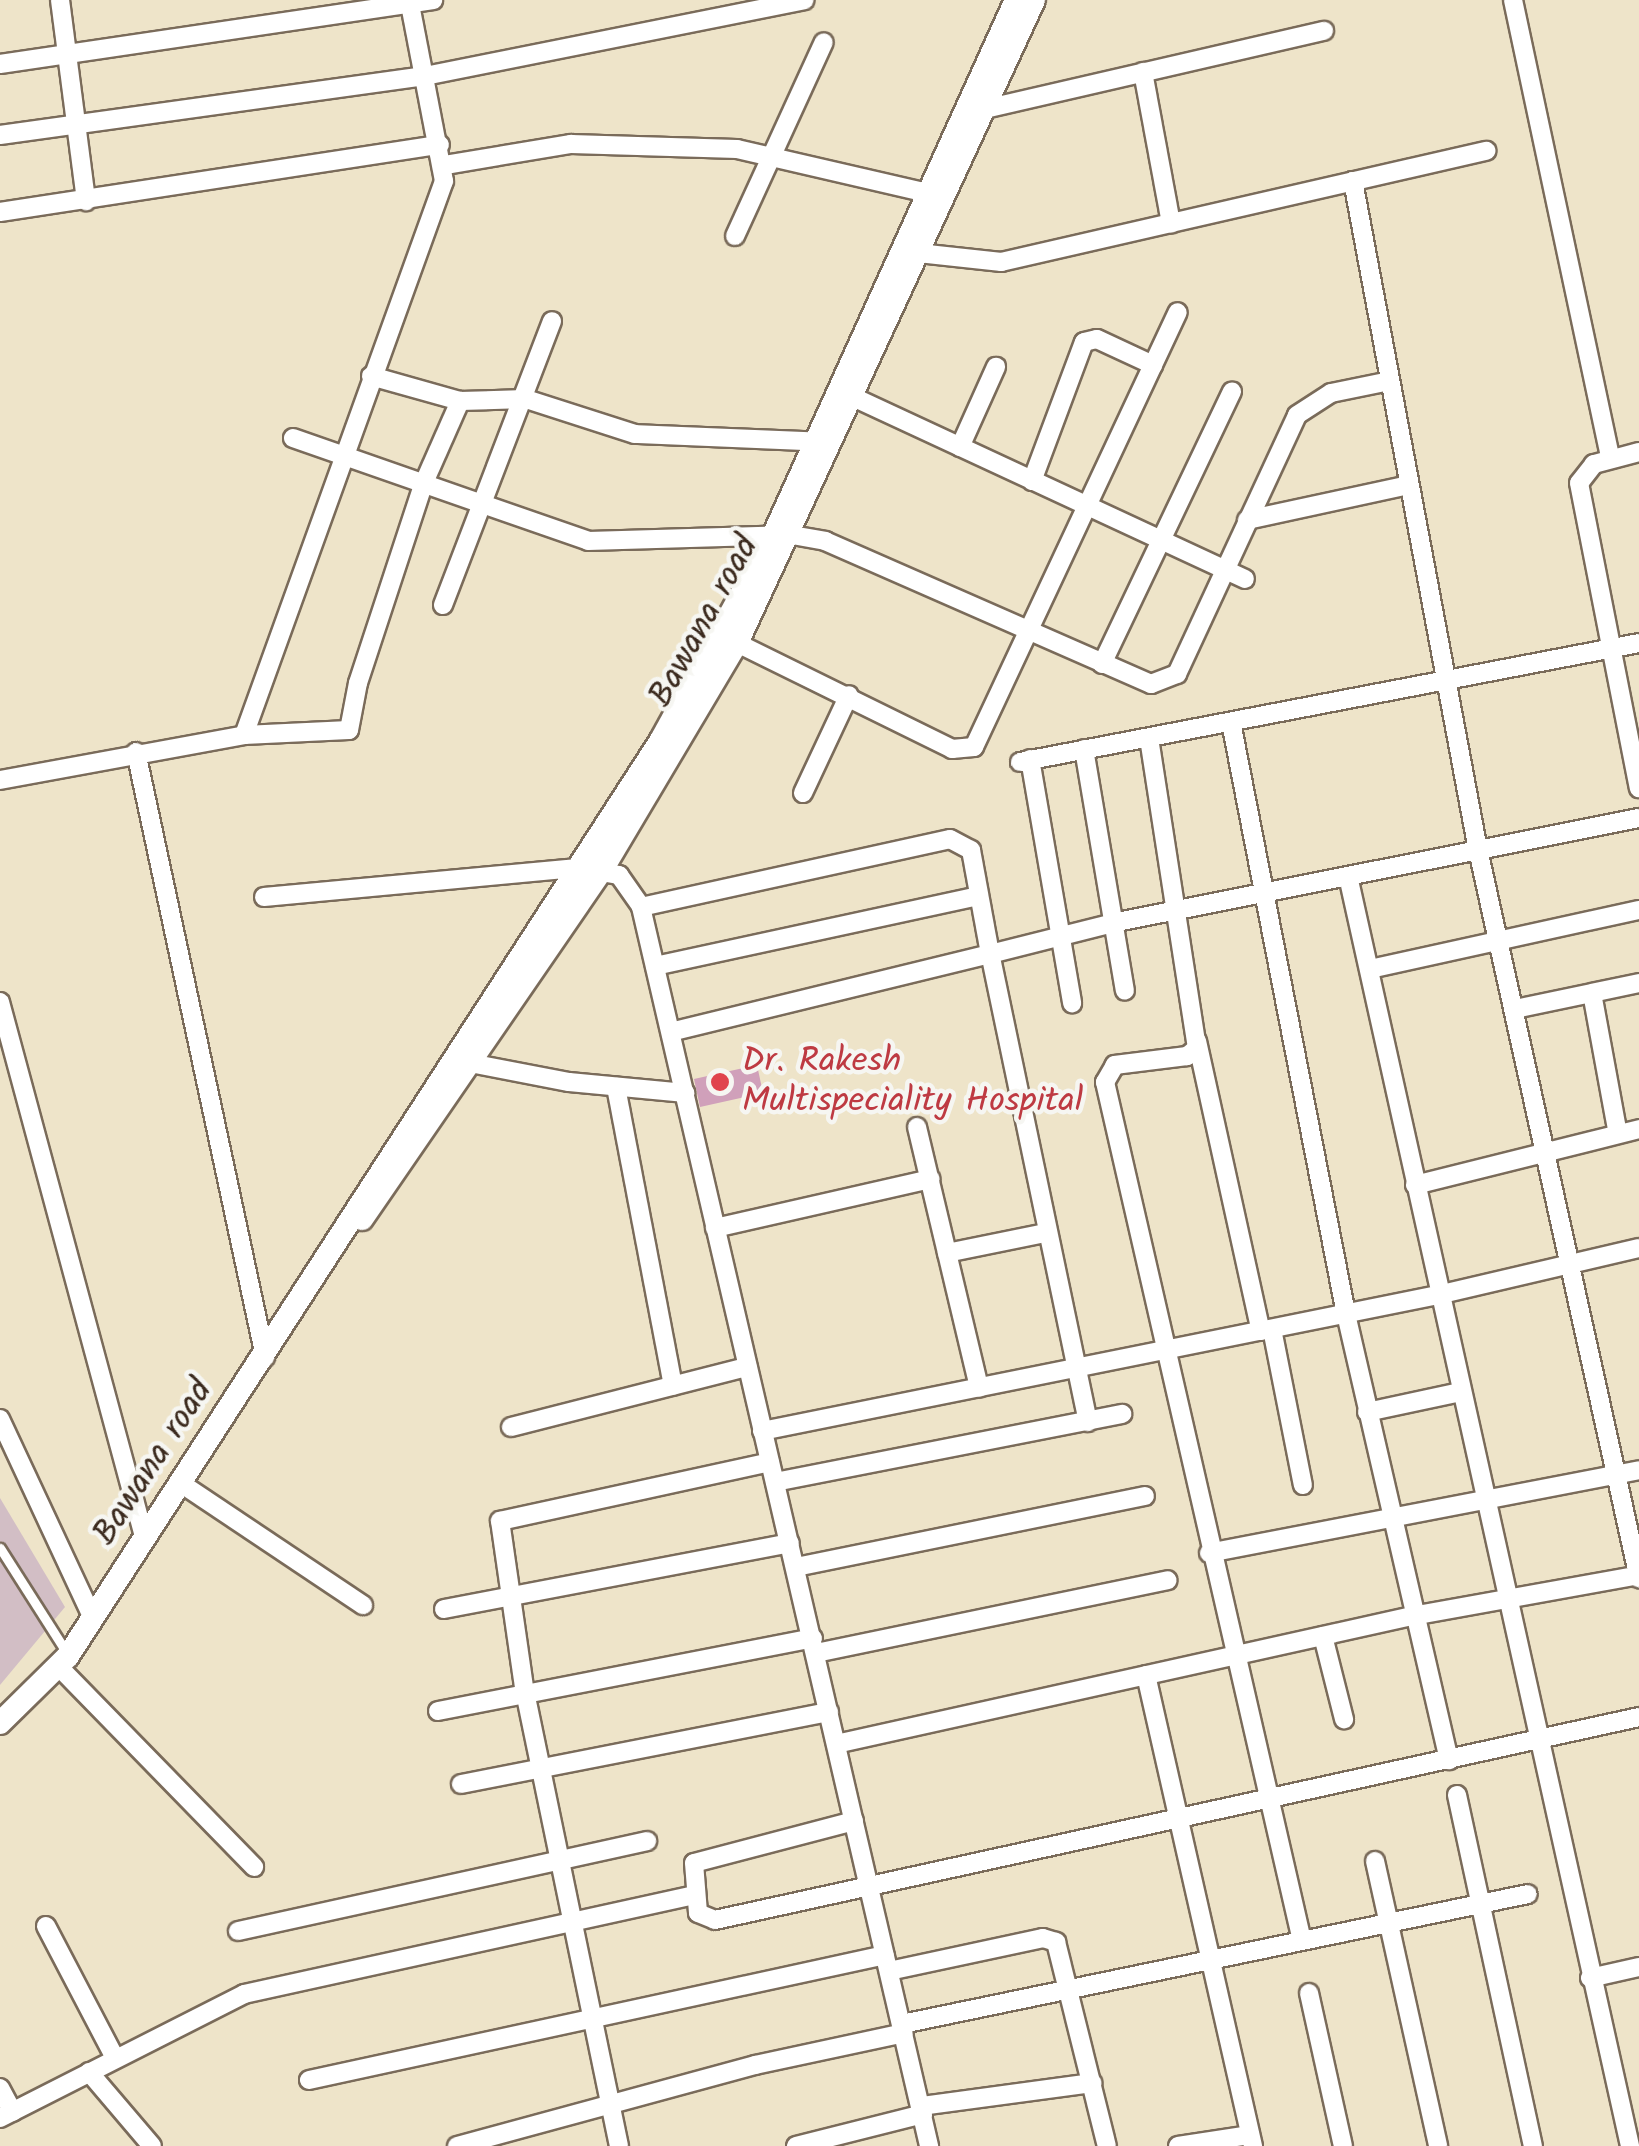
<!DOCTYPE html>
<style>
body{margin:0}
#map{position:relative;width:1639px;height:2146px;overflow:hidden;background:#eee4c9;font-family:Kalam,sans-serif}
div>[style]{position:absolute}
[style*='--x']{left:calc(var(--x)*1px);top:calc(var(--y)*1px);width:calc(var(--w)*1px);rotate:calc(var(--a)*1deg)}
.industrial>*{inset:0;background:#d2bec5}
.building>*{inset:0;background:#d0a0ba}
.roads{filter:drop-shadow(2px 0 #7a6b5a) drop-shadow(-2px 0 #7a6b5a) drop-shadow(0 2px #7a6b5a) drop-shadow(0 -2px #7a6b5a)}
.service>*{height:9px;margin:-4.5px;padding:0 4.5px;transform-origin:4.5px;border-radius:4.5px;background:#fff}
.minor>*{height:18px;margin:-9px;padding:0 9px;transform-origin:9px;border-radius:9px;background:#fff}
.tertiary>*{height:22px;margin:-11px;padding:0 11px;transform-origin:11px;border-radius:11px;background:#fff}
.dots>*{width:28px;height:28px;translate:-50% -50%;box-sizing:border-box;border:5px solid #f6f6f2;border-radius:50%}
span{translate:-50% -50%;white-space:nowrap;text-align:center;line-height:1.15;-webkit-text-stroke:9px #f6f6f2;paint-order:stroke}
.street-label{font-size:35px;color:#3b2a1e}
.health-label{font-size:35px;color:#be3a42}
.left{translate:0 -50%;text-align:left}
</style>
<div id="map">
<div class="industrial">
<i style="clip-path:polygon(0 1498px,65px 1607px,0 1685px)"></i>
</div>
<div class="building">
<i style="clip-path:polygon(757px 1065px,763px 1093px,700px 1107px,694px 1079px)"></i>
</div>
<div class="roads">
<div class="service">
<i style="--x:0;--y:1548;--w:125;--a:57.5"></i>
</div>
<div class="minor">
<i style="--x:60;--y:0;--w:203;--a:82.6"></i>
<i style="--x:1513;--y:0;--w:468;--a:78"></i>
<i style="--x:0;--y:64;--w:438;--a:-8.4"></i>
<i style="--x:1143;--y:72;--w:154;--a:79.5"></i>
<i style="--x:985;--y:109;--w:348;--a:-13"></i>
<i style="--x:0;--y:135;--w:429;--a:-7.9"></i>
<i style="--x:425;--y:76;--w:387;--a:-11.3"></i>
<i style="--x:445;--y:165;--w:128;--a:-9.5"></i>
<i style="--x:571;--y:144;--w:166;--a:1.7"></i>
<i style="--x:737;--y:149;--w:205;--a:13"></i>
<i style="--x:1353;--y:181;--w:681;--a:79.42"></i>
<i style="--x:1478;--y:850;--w:746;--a:77.53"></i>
<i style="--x:0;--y:212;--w:445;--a:-8.7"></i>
<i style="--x:735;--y:236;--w:213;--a:-65.4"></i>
<i style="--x:909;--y:252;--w:93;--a:6.2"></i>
<i style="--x:1001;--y:262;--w:498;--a:-12.9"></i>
<i style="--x:371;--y:376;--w:92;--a:15.7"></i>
<i style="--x:460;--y:401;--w:66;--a:-1.7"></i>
<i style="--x:526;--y:399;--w:114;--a:17.8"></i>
<i style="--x:635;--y:434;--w:190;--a:2.4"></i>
<i style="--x:853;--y:397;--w:432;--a:24.9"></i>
<i style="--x:293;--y:438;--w:312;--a:19.2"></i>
<i style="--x:588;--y:541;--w:204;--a:-1.7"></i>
<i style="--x:792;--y:535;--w:34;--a:10"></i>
<i style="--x:825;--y:541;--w:356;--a:23.7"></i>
<i style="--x:1151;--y:684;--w:28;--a:-21"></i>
<i style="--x:1177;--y:674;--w:285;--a:-65.1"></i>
<i style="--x:1297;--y:415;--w:40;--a:-32.9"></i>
<i style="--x:1331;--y:393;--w:60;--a:-11.5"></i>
<i style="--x:960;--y:447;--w:88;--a:-65.8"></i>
<i style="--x:1639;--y:452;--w:47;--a:165.1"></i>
<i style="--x:1594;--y:464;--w:24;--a:128"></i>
<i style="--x:1579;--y:483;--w:311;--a:78.9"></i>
<i style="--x:1032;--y:481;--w:148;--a:-69.5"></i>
<i style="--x:1084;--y:342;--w:13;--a:-13"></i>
<i style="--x:1097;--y:339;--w:62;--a:24.9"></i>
<i style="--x:1247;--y:520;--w:166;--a:-12.2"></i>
<i style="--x:443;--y:605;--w:304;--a:-69"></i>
<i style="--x:737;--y:643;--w:240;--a:26.2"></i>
<i style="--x:952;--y:749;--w:22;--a:-5"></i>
<i style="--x:974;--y:747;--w:480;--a:-64.9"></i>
<i style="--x:1102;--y:664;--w:302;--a:-64.5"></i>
<i style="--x:1231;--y:722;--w:603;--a:79.01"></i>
<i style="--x:1346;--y:1314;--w:458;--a:77"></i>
<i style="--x:244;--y:735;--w:589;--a:-70.15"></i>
<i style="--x:444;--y:181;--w:184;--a:-100.9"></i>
<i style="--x:1149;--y:738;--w:314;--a:81.2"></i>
<i style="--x:1197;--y:1048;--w:13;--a:141"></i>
<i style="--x:1187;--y:1056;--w:73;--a:172.9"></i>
<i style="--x:1115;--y:1065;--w:20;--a:120"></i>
<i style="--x:1105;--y:1082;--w:881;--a:77.08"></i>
<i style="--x:1084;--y:749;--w:245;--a:80.4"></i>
<i style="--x:136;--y:752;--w:619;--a:77.96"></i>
<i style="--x:1030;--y:759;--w:248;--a:80.2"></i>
<i style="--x:1020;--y:762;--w:630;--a:-10.88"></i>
<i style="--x:0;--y:780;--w:248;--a:-10.4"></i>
<i style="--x:244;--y:735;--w:105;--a:-2.7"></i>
<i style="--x:349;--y:730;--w:48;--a:-79.2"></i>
<i style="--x:358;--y:683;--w:208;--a:-71.8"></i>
<i style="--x:423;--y:485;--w:92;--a:-66.2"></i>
<i style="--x:803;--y:793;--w:108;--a:-64.9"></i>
<i style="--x:1348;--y:876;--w:1301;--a:77.48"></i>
<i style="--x:264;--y:897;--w:315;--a:-5.3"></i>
<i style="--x:578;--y:868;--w:42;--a:9.7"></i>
<i style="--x:619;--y:875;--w:39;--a:55"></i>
<i style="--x:641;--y:907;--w:1272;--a:76.91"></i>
<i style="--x:641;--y:907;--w:316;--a:-12.4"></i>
<i style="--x:950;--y:839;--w:24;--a:28"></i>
<i style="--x:971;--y:850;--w:106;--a:79.6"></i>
<i style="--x:990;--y:954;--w:328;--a:166.3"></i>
<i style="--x:655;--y:966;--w:331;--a:-12.2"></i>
<i style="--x:1370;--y:969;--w:275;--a:-12.4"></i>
<i style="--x:1592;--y:993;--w:143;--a:79.6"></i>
<i style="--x:0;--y:1002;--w:557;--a:74.92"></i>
<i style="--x:1515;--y:1009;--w:127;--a:-11.8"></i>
<i style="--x:1197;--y:1041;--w:297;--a:77.6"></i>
<i style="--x:470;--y:1063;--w:101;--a:10.9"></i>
<i style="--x:569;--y:1082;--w:117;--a:5.4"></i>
<i style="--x:616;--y:1087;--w:304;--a:79.2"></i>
<i style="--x:917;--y:1127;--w:268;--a:76.6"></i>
<i style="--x:1415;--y:1185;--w:231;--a:-14"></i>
<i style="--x:715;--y:1228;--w:221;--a:-12.8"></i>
<i style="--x:947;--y:1253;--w:100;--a:-11.5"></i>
<i style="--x:1272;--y:1329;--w:159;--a:78.8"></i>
<i style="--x:1367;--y:1412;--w:95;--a:-12.1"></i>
<i style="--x:0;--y:1419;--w:220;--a:65"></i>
<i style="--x:1088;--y:1422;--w:478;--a:-101.8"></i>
<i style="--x:990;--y:954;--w:131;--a:-14.1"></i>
<i style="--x:1117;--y:922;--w:532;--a:-11.27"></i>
<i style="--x:511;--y:1427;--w:244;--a:-14.3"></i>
<i style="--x:762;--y:1431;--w:690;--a:-11.38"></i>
<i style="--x:1438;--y:1295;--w:206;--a:-13.2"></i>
<i style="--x:775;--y:1482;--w:354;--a:-11.1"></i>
<i style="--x:182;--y:1484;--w:218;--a:33.8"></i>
<i style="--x:1209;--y:1553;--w:438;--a:-10.9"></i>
<i style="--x:796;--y:1567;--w:356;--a:-11.5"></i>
<i style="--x:444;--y:1609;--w:352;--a:-10.8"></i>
<i style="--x:1323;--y:1636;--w:86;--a:75.8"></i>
<i style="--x:816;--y:1653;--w:359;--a:-11.7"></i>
<i style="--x:60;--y:1668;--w:278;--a:45.7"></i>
<i style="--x:1146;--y:1675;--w:483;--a:77.2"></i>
<i style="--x:438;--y:1711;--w:382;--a:-11"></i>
<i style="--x:836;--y:1744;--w:590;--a:-12.53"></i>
<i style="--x:1412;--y:1616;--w:231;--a:-10.2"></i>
<i style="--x:461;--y:1784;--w:375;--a:-11.1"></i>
<i style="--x:1457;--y:1795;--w:359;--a:77.8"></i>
<i style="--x:854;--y:1821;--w:165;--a:165.3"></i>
<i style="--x:694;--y:1863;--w:50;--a:85.4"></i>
<i style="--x:698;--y:1913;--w:18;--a:22"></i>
<i style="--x:715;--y:1920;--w:946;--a:-12.39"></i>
<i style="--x:1375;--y:1861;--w:292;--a:77.5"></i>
<i style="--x:46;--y:1926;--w:149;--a:62.4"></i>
<i style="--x:238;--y:1931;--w:419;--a:-12.4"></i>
<i style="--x:889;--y:1971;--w:157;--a:-12.1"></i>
<i style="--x:1043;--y:1938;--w:14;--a:17"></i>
<i style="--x:1056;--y:1942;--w:210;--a:76"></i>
<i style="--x:1590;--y:1978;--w:50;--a:-12.7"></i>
<i style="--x:1309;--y:1993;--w:157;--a:77.5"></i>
<i style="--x:902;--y:2024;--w:639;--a:-11.73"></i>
<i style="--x:89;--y:2072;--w:97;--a:49.6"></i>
<i style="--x:309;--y:2080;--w:589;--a:-12.24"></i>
<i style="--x:0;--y:2088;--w:27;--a:62"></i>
<i style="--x:922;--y:2106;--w:172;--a:-7.7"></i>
<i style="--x:0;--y:2118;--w:274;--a:-26.9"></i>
<i style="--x:244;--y:1994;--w:460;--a:-12.4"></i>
<i style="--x:457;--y:2146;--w:309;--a:-15.2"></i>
<i style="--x:755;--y:2065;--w:152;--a:-12.1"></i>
<i style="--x:619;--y:2146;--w:462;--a:-101.7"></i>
<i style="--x:525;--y:1694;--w:175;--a:-98.2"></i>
<i style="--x:500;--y:1521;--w:276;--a:-12.3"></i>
<i style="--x:796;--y:2146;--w:131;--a:-14.1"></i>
<i style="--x:1178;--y:2146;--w:73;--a:-8.7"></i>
</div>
<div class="tertiary">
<i style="--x:362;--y:1219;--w:424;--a:-55.5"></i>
<i style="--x:602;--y:870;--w:264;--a:-59.3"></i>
<i style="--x:737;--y:643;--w:708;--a:-65.21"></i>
<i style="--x:0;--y:1723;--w:95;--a:-44.6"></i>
<i style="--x:68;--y:1656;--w:1091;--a:-57.08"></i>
<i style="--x:661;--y:740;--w:233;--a:-61.2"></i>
<i style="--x:773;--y:536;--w:589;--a:-65.61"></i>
</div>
</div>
<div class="dots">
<i style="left:720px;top:1082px;background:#e0444e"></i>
</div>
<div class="street-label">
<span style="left:705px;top:622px;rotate:-61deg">Bawana road</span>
<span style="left:154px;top:1463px;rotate:-57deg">Bawana road</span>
</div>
<div class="health-label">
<span class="left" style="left:742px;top:1082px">Dr. Rakesh<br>Multispeciality Hospital</span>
</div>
</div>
